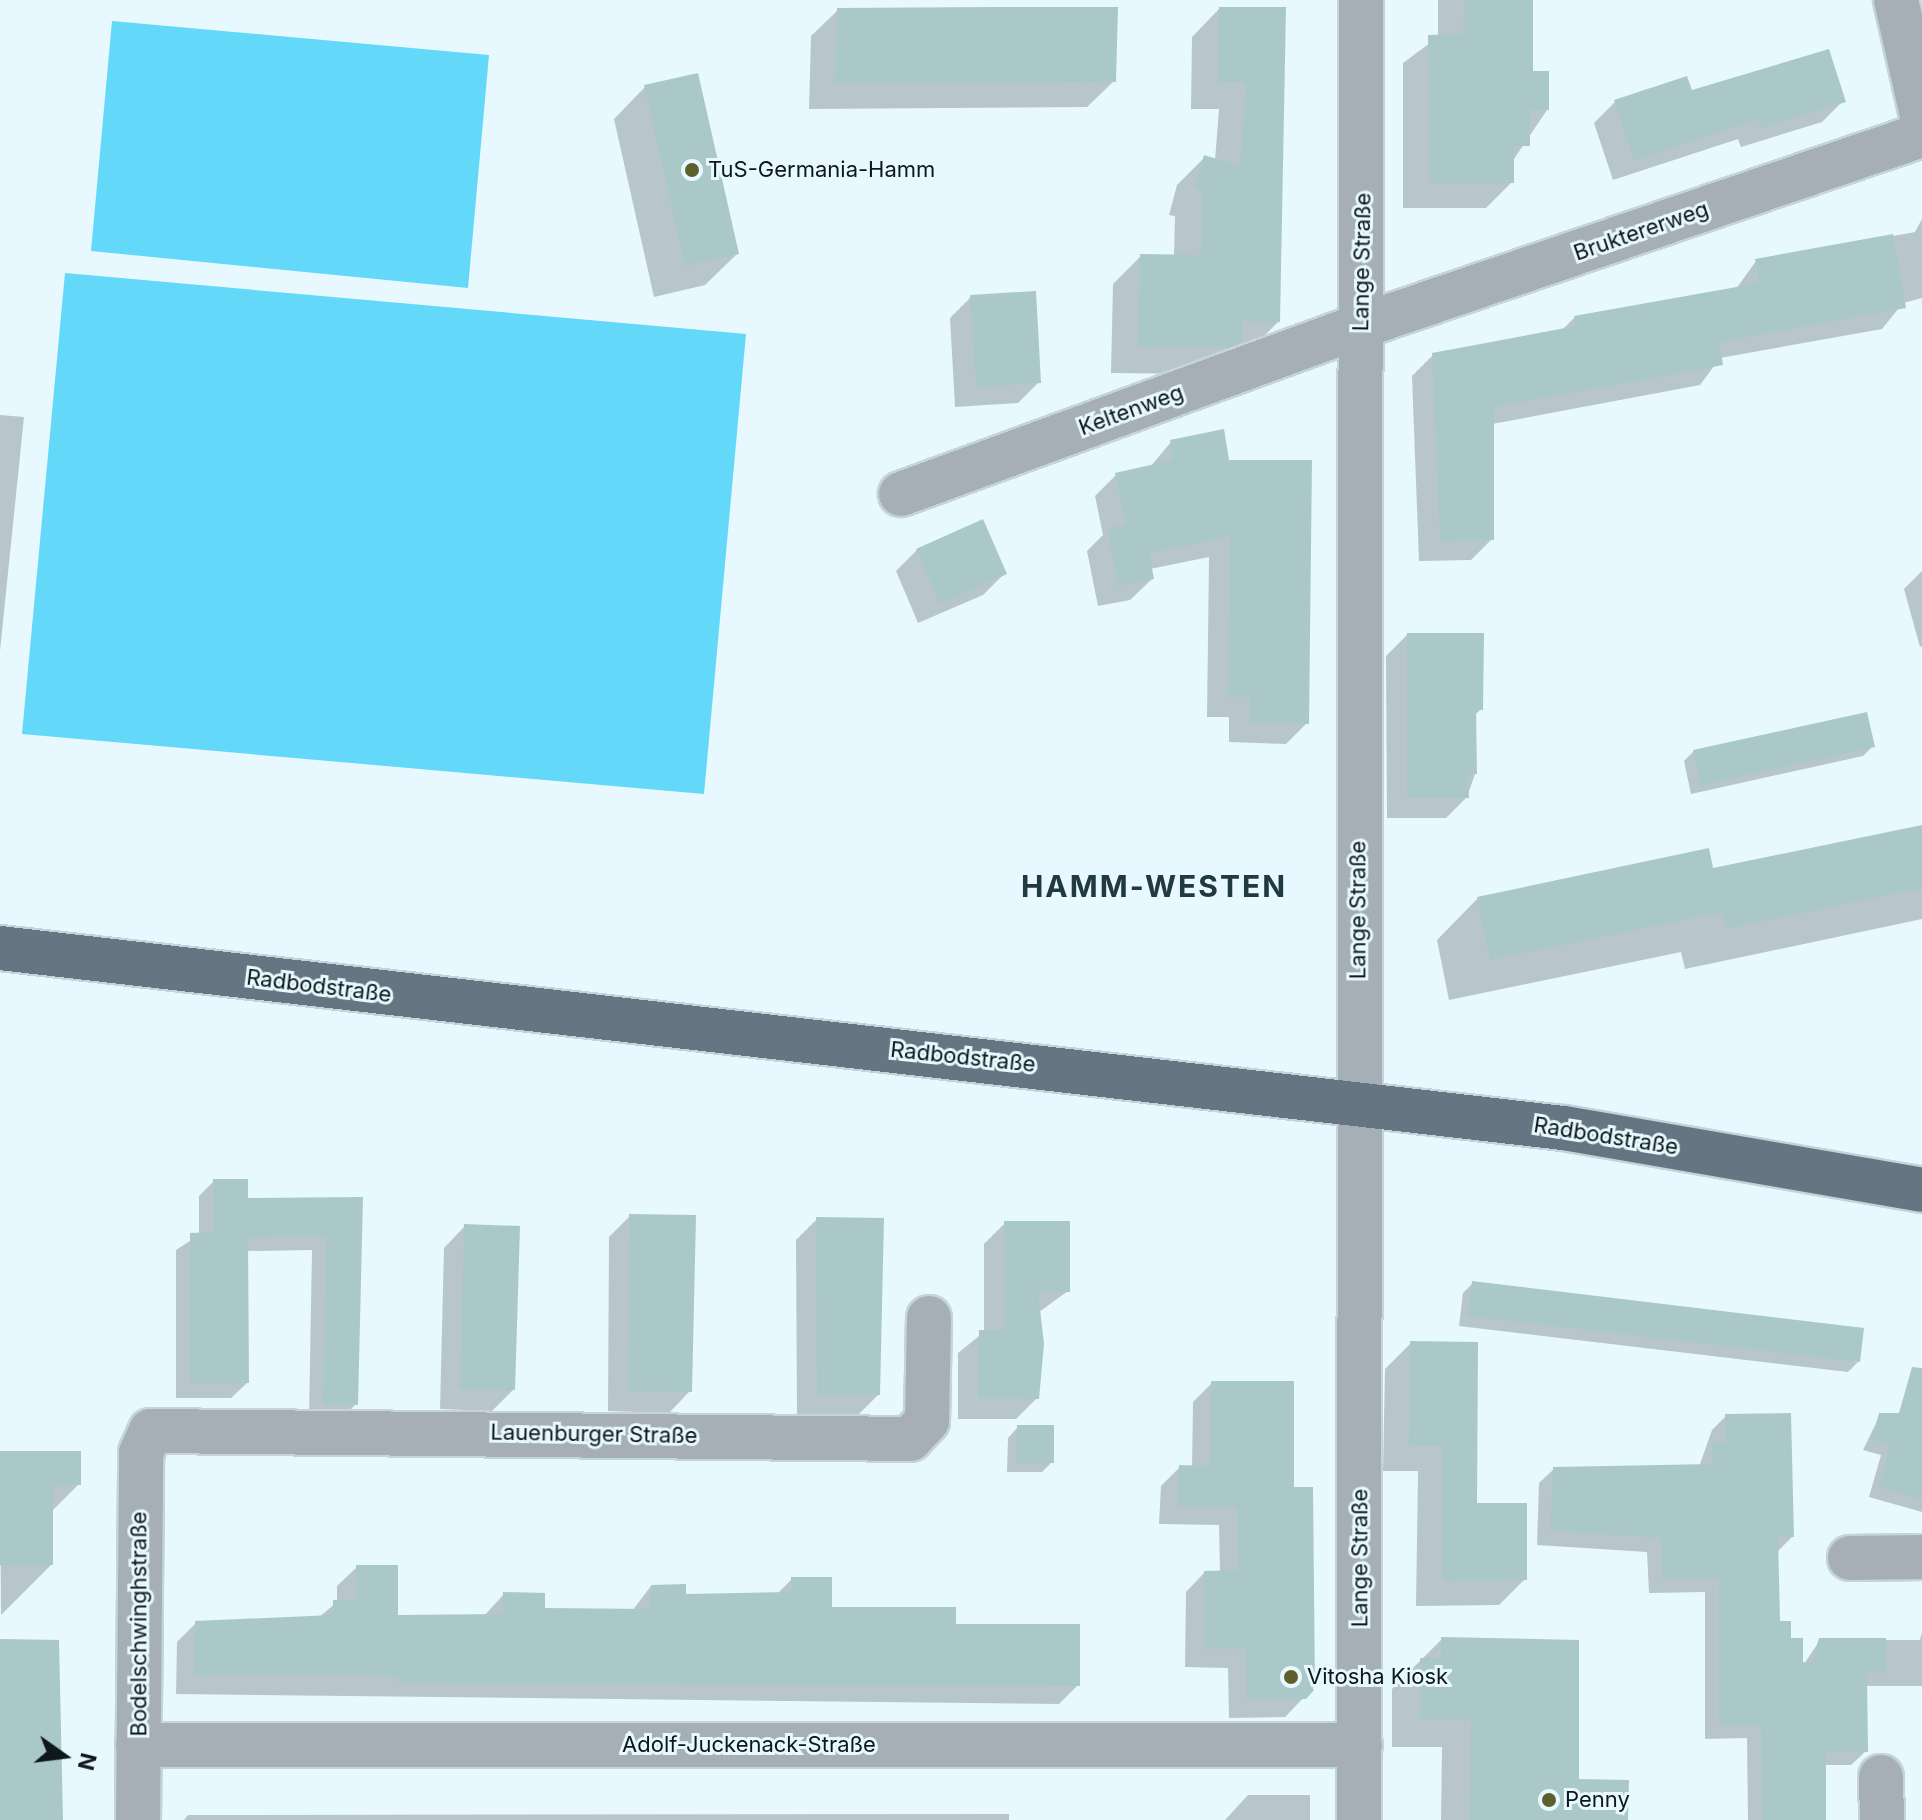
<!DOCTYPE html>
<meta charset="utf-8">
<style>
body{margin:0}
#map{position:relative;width:1922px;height:1820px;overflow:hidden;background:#e7f8fe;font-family:Inter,sans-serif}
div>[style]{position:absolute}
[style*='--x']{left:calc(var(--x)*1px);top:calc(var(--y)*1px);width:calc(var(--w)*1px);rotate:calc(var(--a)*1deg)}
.green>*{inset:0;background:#64d8f8}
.shadow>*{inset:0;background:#0003}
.building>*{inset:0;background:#aac8c8}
.roads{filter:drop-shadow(2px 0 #c4d4da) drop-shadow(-2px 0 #c4d4da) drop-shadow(0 2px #c4d4da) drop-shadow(0 -2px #c4d4da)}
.minor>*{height:44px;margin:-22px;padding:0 22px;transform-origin:22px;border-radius:22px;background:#a6afb6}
.major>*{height:44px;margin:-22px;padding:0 22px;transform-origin:22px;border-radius:22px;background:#657682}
.dots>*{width:22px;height:22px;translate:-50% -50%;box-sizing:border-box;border:4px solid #e7f8fe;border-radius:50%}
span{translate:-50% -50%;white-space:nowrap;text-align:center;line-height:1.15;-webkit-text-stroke:6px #e7f8fe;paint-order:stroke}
.poi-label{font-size:22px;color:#0e181b}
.left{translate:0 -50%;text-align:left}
.street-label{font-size:22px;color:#0e181b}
.district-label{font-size:30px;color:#213940;font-weight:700;letter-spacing:2px}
.north{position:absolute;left:24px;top:1716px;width:80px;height:80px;-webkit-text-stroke:6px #e7f8fe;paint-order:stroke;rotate:104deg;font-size:22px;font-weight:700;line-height:32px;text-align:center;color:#0e181b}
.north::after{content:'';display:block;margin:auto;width:28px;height:36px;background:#0e181b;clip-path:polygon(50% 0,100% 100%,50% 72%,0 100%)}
</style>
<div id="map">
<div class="green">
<i style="clip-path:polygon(112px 21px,489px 55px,468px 288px,91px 251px)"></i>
<i style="clip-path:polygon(65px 273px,746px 334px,704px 794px,22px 734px)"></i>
</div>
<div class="shadow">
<i style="clip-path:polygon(1438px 0,1531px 0,1531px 73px,1547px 110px,1512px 162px,1512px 182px,1486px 208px,1403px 208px,1403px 63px,1438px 37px)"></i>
<i style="clip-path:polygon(1219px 9px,1284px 9px,1279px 321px,1251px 349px,1234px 348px,1200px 374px,1111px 373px,1113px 284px,1141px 256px,1174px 257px,1175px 216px,1169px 215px,1177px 185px,1205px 157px,1215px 160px,1219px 109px,1191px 109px,1192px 37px)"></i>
<i style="clip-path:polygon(838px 10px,1114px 81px,1087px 107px,809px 109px,811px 36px)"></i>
<i style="clip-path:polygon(645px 87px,737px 254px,705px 285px,654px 297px,614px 119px)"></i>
<i style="clip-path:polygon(1690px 92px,1843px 101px,1822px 122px,1741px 147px,1738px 139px,1613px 180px,1594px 123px,1615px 102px)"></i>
<i style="clip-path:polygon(1922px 219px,1922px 298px,1903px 303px,1882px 329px,1720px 358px,1700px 385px,1492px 424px,1492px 539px,1471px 560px,1419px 561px,1412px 376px,1433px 355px,1562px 330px,1574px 318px,1736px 289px,1756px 261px,1915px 232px)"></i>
<i style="clip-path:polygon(971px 297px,1039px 382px,1018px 403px,955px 407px,950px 318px)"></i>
<i style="clip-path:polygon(0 415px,24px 417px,0 651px)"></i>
<i style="clip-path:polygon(1171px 442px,1228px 462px,1307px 723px,1286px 744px,1229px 742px,1229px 717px,1207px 717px,1209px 557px,1150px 569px,1152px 579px,1130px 600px,1098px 606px,1087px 551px,1103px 535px,1095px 496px,1116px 475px,1150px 467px)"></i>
<i style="clip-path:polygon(917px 550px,1004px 574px,983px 595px,918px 623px,896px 571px)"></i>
<i style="clip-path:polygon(1922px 571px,1922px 646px,1920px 647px,1904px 589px)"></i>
<i style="clip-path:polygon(1407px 635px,1481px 709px,1474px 716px,1475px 774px,1467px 797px,1446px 818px,1387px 818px,1386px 656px)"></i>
<i style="clip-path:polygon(1873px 746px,1863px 756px,1691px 794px,1684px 761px,1694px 751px)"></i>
<i style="clip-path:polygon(1922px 827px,1922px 919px,1685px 969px,1681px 952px,1449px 1000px,1437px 940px,1478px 898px,1711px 871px)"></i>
<i style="clip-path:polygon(214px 1181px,246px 1200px,361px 1199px,356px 1404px,341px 1419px,309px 1419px,312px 1250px,246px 1251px,247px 1383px,231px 1398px,176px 1398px,176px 1250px,199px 1235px,199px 1196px)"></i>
<i style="clip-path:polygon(630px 1216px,690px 1391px,669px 1413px,608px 1411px,609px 1237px)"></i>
<i style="clip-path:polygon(817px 1219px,878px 1395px,857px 1416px,797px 1415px,796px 1240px)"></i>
<i style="clip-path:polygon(1005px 1223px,1068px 1291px,1039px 1312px,1037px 1398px,1016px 1419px,958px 1419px,958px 1353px,984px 1332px,984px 1244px)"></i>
<i style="clip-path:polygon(465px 1226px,513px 1390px,492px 1411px,440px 1409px,444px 1248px)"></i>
<i style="clip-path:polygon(1473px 1283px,1858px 1362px,1848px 1372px,1459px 1326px,1463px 1293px)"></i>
<i style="clip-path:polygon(1411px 1343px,1475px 1505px,1525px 1579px,1499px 1605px,1416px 1606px,1418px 1471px,1383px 1471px,1385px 1369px)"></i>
<i style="clip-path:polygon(1212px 1383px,1313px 1688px,1285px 1717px,1229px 1718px,1228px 1668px,1185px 1667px,1186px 1592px,1204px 1573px,1220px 1573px,1219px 1525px,1159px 1524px,1161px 1486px,1180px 1467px,1192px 1468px,1193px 1402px)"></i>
<i style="clip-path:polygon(1880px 1415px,1922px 1417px,1922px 1512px,1869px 1497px,1881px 1455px,1863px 1450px)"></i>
<i style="clip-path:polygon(1726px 1416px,1792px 1537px,1778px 1551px,1778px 1623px,1802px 1667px,1820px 1640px,1920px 1640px,1922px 1632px,1922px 1686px,1865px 1686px,1866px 1751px,1851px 1765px,1824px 1765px,1824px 1820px,1748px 1820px,1747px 1738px,1705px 1739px,1705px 1592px,1649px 1593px,1647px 1552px,1537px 1545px,1539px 1483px,1554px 1469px,1699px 1467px,1712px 1430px)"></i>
<i style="clip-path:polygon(1018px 1427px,1052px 1462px,1042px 1472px,1007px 1472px,1008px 1438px)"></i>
<i style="clip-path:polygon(0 1453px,79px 1484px,51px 1512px,51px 1565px,1px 1615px)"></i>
<i style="clip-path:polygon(357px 1567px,396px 1617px,484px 1616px,504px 1594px,543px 1610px,632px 1611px,651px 1586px,684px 1596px,777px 1594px,792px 1579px,830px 1609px,954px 1626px,1078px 1685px,1059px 1704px,176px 1694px,177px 1642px,196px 1623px,318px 1618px,337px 1602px,337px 1586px)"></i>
<i style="clip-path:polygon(1442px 1639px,1577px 1781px,1626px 1820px,1441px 1820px,1442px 1747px,1392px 1747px,1392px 1689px)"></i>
<i style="clip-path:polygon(1248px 1795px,1310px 1795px,1310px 1820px,1225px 1820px)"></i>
<i style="clip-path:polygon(1009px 1814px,1009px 1820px,184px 1820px,188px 1815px)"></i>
</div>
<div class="building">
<i style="clip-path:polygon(1464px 0,1533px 0,1533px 71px,1549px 71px,1549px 110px,1530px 110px,1530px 146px,1514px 146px,1514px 183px,1429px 183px,1428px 35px,1463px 34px)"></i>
<i style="clip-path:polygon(995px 7px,1118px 7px,1116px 82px,835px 83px,837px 8px)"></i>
<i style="clip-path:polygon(1219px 7px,1286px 7px,1280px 322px,1242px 321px,1242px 343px,1229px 348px,1138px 346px,1140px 254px,1201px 255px,1202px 189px,1195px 188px,1204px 155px,1240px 166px,1246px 82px,1218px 82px)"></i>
<i style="clip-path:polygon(1829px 49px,1846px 102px,1761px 128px,1759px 119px,1634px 161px,1614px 100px,1687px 76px,1692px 90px)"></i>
<i style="clip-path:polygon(698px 73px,739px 254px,685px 266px,644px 85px)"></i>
<i style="clip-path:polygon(1893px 234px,1906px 308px,1719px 342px,1723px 365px,1494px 407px,1494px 540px,1440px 541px,1432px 353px,1576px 326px,1574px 316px,1759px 283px,1755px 259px)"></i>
<i style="clip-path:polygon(1036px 291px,1041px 383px,976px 387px,970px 295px)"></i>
<i style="clip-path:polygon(1224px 429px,1229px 460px,1312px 460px,1309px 724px,1249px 722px,1250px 697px,1228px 697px,1230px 537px,1149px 553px,1154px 579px,1118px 586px,1107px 528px,1126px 525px,1115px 473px,1173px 460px,1170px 440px)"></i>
<i style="clip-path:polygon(983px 519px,1007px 574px,940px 604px,916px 549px)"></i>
<i style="clip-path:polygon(1407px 633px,1484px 633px,1483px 710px,1476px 710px,1477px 774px,1468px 775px,1469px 798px,1407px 798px)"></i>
<i style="clip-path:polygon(1867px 712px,1875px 747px,1700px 785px,1693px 750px)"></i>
<i style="clip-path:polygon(1922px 825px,1922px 888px,1726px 929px,1722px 912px,1490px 960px,1477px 897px,1709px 848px,1713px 868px)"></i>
<i style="clip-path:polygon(213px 1179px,248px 1179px,248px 1198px,363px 1197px,358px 1405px,323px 1404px,326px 1236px,248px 1237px,249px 1383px,190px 1383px,190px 1233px,214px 1232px)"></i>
<i style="clip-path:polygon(629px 1214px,696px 1215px,692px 1392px,628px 1391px)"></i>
<i style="clip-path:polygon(816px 1217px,884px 1218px,880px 1395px,817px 1394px)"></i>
<i style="clip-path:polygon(1004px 1221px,1070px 1221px,1070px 1292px,1038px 1292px,1044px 1344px,1039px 1399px,978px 1398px,979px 1330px,1004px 1330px)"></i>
<i style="clip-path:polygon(464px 1224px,520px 1226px,515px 1390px,460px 1389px)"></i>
<i style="clip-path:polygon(1472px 1281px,1864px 1328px,1860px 1362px,1468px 1316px)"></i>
<i style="clip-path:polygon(1410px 1341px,1478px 1342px,1477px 1503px,1527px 1503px,1527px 1580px,1442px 1581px,1443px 1446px,1409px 1446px)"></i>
<i style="clip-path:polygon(1912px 1367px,1922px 1368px,1922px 1500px,1878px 1487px,1890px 1445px,1872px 1440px,1879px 1413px,1899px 1413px)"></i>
<i style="clip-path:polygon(1211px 1381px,1294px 1381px,1294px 1487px,1313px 1487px,1315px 1689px,1306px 1699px,1247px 1700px,1246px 1649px,1204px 1649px,1204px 1571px,1239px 1570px,1237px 1507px,1177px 1506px,1179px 1465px,1211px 1466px)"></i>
<i style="clip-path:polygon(1791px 1413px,1794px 1537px,1778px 1537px,1780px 1621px,1791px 1621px,1791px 1638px,1803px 1638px,1803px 1662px,1812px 1663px,1819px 1638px,1886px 1638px,1886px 1673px,1867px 1673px,1868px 1752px,1826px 1752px,1826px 1820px,1762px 1820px,1761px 1725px,1719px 1725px,1719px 1579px,1662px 1579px,1661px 1538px,1550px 1531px,1553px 1467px,1713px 1464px,1712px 1443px,1725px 1443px,1725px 1414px)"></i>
<i style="clip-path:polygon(1017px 1425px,1054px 1425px,1054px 1463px,1016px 1463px)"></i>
<i style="clip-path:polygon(0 1451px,81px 1451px,81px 1485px,53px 1485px,53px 1565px,0 1565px)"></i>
<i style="clip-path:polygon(356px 1565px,398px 1565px,398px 1615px,503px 1614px,503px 1592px,545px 1593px,545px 1608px,650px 1609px,651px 1585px,686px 1584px,686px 1594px,791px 1592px,791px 1577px,832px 1577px,832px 1607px,956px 1607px,956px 1624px,1080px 1624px,1080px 1686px,398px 1684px,398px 1676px,195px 1675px,195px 1621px,333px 1615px,333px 1600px,356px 1600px)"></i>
<i style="clip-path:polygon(1441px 1637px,1579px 1640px,1579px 1779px,1629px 1780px,1628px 1820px,1470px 1820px,1471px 1719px,1420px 1719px,1420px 1658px,1441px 1658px)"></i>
<i style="clip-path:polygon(0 1639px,59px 1640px,63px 1820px,0 1820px)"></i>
</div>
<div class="roads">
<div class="minor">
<i style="--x:1896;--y:0;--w:118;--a:77.3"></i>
<i style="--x:901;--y:494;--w:490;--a:-20.1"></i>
<i style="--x:1361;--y:326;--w:593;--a:-18.8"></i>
<i style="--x:1850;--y:1558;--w:72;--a:-0.8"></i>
<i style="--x:138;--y:1745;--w:1222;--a:0"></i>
<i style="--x:1881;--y:1777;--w:43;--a:88.7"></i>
<i style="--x:138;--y:1820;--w:367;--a:-89.5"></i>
<i style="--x:141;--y:1453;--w:24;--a:-66"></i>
<i style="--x:151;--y:1431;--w:759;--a:0.6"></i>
<i style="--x:910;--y:1439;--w:25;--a:-47"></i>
<i style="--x:927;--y:1421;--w:103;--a:-88.9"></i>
<i style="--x:1359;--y:1820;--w:1820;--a:-89.94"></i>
</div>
<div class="major">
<i style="--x:0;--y:948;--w:1574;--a:6.57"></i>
<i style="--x:1564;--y:1128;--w:363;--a:9.8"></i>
</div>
</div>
<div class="dots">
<i style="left:692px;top:170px;background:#5d5f2d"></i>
<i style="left:1291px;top:1677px;background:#5d5f2d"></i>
<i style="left:1549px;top:1800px;background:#5d5f2d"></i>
</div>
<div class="poi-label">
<span class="left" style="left:708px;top:170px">TuS-Germania-Hamm</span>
<span class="left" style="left:1307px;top:1677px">Vitosha Kiosk</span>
<span class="left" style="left:1565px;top:1800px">Penny</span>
</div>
<div class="street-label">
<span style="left:1641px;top:231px;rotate:-19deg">Bruktererweg</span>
<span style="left:1362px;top:262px;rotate:-89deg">Lange Straße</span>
<span style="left:1131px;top:410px;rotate:-20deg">Keltenweg</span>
<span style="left:1358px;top:910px;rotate:-90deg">Lange Straße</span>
<span style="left:319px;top:986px;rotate:7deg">Radbodstraße</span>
<span style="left:963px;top:1057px;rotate:6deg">Radbodstraße</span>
<span style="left:1606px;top:1136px;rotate:9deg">Radbodstraße</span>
<span style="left:594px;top:1434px;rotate:1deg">Lauenburger Straße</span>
<span style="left:1360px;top:1558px;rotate:-90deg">Lange Straße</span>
<span style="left:139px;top:1624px;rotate:-90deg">Bodelschwinghstraße</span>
<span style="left:749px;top:1745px">Adolf-Juckenack-Straße</span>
</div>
<div class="district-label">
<span style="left:1154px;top:886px">HAMM-WESTEN</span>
</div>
<div class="north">N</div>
</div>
